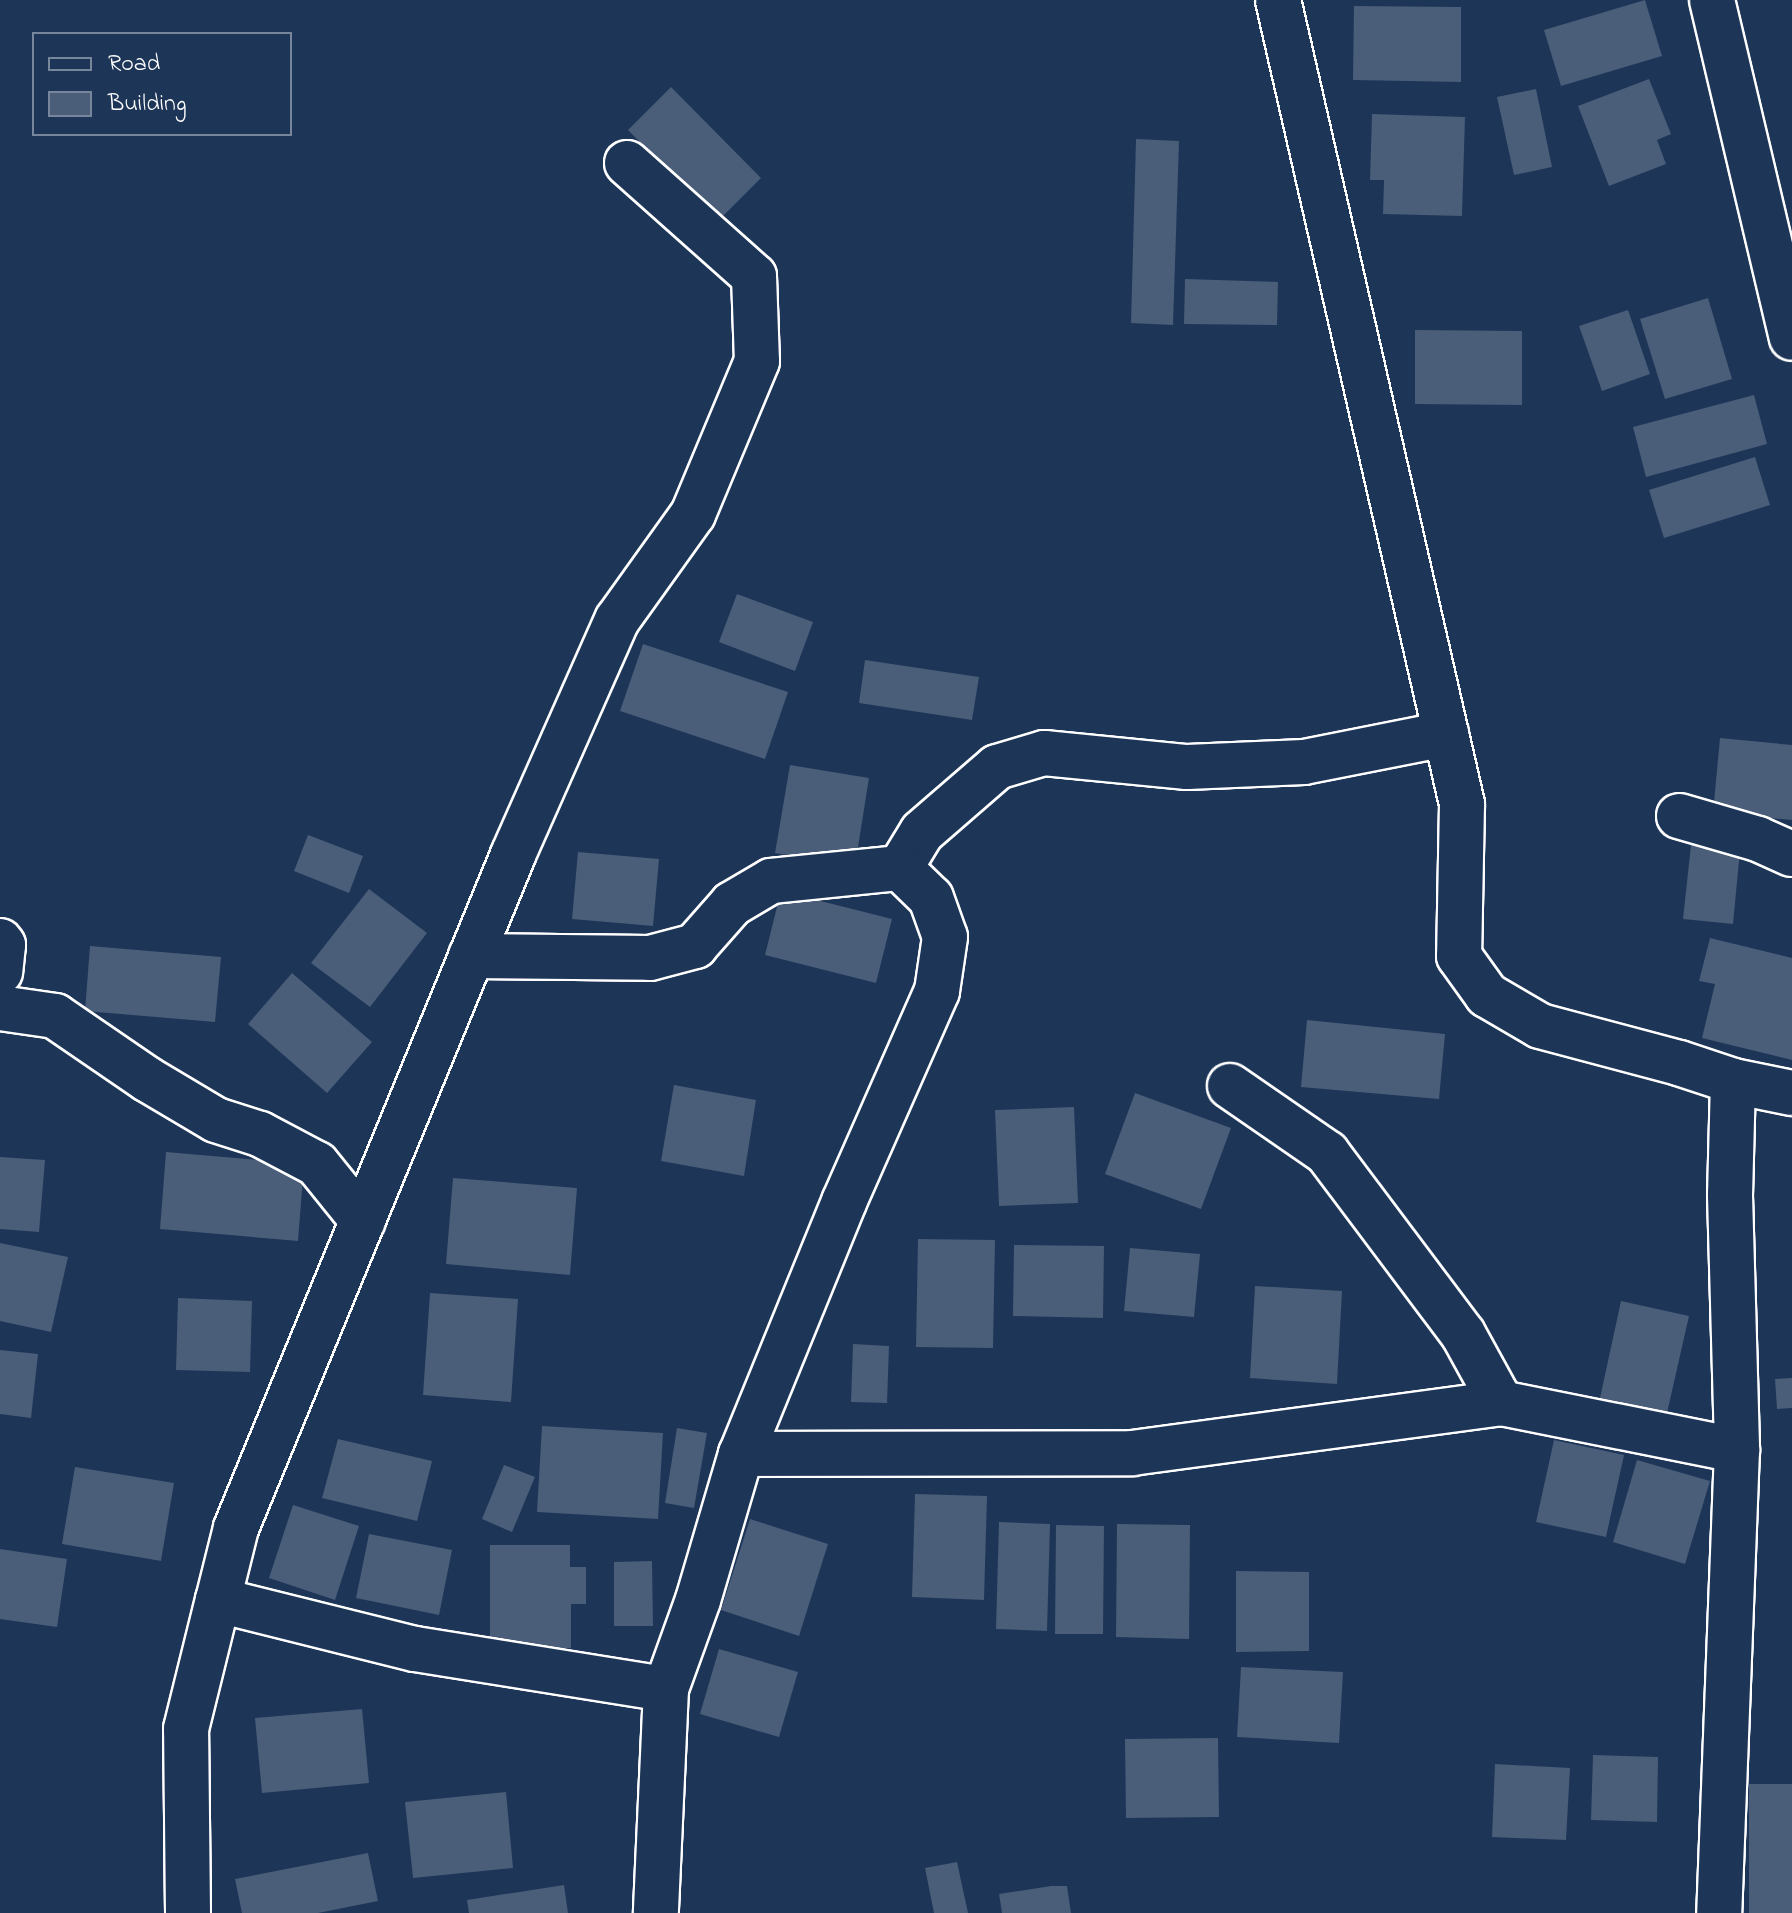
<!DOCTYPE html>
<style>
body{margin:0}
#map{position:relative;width:1792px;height:1913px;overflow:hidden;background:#1d3557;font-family:"Indie Flower",sans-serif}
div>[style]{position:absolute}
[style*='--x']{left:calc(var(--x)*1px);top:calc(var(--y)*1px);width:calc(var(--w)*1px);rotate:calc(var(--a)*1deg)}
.building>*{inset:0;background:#4a5d79}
.roads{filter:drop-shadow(2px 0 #fff) drop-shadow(-2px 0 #fff) drop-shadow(0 2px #fff) drop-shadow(0 -2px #fff)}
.minor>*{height:44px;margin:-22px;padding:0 22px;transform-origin:22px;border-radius:22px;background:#1d3557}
span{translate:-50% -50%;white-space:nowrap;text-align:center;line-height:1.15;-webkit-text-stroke:6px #1d3557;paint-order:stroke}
.legend{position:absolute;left:32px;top:32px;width:260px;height:104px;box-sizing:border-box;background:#1d3557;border:2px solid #77869a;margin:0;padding:10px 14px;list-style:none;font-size:24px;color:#fff}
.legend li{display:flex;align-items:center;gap:16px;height:40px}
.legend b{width:40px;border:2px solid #77869a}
</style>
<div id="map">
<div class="building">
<i style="clip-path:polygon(1645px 0,1662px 56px,1561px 86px,1544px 30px)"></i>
<i style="clip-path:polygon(1354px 6px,1461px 7px,1461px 82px,1353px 80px)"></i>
<i style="clip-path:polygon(1649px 79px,1671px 134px,1657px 140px,1666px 164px,1609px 186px,1578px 106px)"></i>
<i style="clip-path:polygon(671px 87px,761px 178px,718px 221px,628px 130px)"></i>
<i style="clip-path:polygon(1536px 89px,1552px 167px,1514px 175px,1497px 97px)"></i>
<i style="clip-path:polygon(1372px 114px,1465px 117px,1462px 216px,1383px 214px,1384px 180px,1370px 180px)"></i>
<i style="clip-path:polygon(1136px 139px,1179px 141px,1173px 325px,1131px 323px)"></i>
<i style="clip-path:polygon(1185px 279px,1278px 282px,1277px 325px,1184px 324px)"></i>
<i style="clip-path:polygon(1708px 298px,1732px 379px,1665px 399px,1640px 319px)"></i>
<i style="clip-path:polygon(1628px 310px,1650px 374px,1602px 391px,1579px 326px)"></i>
<i style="clip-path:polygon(1415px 330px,1522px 331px,1522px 405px,1415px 404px)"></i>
<i style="clip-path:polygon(1754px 395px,1767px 444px,1646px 477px,1633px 427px)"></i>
<i style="clip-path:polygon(1755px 457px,1770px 505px,1664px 538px,1649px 490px)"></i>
<i style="clip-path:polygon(737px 594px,813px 622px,795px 671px,719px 642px)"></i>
<i style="clip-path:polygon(643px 644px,788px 692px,765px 759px,620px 711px)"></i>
<i style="clip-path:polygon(865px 660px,979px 677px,972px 720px,859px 703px)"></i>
<i style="clip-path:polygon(1720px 738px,1792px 745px,1792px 820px,1713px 813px)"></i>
<i style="clip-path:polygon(790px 765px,869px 778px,855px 866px,775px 853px)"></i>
<i style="clip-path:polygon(308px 835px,363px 856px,349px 893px,294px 871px)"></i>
<i style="clip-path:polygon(1691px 845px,1740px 851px,1733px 924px,1683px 919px)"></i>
<i style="clip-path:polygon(578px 852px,659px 859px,653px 926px,572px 919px)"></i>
<i style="clip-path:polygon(369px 889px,427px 933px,370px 1007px,311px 963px)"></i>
<i style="clip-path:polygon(781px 891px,892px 919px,876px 983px,765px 955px)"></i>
<i style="clip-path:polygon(1710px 938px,1792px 958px,1792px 1060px,1702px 1038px,1715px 984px,1699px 981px)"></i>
<i style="clip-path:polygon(90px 946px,221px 957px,215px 1022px,85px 1011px)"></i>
<i style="clip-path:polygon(292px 973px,372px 1042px,327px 1093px,248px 1024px)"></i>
<i style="clip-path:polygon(1307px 1020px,1445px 1034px,1439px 1099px,1301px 1087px)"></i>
<i style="clip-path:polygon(674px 1085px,756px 1100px,744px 1176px,661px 1161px)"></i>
<i style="clip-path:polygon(1135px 1093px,1231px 1128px,1201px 1209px,1105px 1174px)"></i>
<i style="clip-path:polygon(1074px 1107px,1078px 1203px,999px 1206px,995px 1110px)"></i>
<i style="clip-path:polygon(166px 1152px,304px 1164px,298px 1241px,160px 1229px)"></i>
<i style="clip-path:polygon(0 1157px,45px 1160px,39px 1232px,0 1229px)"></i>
<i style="clip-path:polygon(453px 1178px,577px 1188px,570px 1275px,446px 1264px)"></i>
<i style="clip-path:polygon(918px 1239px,995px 1240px,993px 1348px,916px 1347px)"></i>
<i style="clip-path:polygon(0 1243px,68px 1257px,51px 1332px,0 1321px)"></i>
<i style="clip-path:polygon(1014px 1245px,1104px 1246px,1103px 1318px,1013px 1316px)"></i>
<i style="clip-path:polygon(1130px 1248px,1200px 1254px,1194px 1317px,1124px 1311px)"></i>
<i style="clip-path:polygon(1255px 1286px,1342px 1291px,1337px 1384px,1250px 1378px)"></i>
<i style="clip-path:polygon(430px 1293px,518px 1299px,511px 1402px,423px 1395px)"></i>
<i style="clip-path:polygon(178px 1298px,252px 1301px,250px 1372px,176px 1370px)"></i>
<i style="clip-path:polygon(1621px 1301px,1689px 1316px,1667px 1413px,1600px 1398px)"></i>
<i style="clip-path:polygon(853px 1344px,889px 1346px,887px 1403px,851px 1402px)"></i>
<i style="clip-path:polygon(0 1350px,38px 1354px,31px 1418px,0 1414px)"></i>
<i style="clip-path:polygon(1792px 1378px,1792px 1408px,1777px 1409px,1775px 1379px)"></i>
<i style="clip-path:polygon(542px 1426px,663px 1433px,658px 1519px,537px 1512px)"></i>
<i style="clip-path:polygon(677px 1428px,707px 1433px,694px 1508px,665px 1503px)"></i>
<i style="clip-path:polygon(338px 1439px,432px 1461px,417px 1521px,322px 1498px)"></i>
<i style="clip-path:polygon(1554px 1440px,1624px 1455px,1606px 1537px,1536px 1522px)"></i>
<i style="clip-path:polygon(1637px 1460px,1710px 1481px,1685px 1564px,1613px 1542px)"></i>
<i style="clip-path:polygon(504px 1465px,535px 1477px,512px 1532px,482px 1519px)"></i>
<i style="clip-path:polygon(75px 1467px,174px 1483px,161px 1561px,62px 1544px)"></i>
<i style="clip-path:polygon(915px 1494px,987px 1496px,984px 1600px,912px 1597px)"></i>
<i style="clip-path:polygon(293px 1505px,359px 1526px,335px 1600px,269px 1578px)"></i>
<i style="clip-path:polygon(750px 1519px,828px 1544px,799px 1636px,721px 1610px)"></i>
<i style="clip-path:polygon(999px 1522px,1050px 1524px,1047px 1631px,996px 1629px)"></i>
<i style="clip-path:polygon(1117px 1524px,1190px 1525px,1189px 1639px,1116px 1637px)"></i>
<i style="clip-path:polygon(1056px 1525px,1104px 1526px,1103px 1634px,1055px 1634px)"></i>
<i style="clip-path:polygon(369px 1534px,452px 1550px,439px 1615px,356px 1598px)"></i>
<i style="clip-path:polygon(490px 1545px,570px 1545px,570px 1567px,586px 1567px,586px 1604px,571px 1604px,571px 1648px,490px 1648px)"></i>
<i style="clip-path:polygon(0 1549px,67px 1559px,57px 1627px,0 1619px)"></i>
<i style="clip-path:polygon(652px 1561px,653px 1626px,614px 1626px,614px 1562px)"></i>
<i style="clip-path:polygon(1236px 1571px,1309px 1572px,1309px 1651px,1236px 1652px)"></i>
<i style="clip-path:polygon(719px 1649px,798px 1672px,779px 1737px,700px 1714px)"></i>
<i style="clip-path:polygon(1241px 1667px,1343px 1672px,1339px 1743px,1237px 1737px)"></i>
<i style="clip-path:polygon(362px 1709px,369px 1783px,262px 1793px,255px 1718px)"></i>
<i style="clip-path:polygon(1218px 1738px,1219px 1817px,1126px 1818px,1125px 1739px)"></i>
<i style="clip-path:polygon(1593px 1755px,1658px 1757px,1657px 1822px,1591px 1820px)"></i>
<i style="clip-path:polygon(1495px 1764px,1570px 1768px,1566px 1840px,1492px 1837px)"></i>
<i style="clip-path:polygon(1749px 1784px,1792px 1784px,1792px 1913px,1749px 1913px)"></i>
<i style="clip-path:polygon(506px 1792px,513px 1868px,413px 1878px,405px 1802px)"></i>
<i style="clip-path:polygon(368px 1853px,378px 1901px,318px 1913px,242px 1913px,235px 1879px)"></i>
<i style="clip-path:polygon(957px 1862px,968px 1913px,934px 1913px,925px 1868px)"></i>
<i style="clip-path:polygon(564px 1885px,568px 1913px,469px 1913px,467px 1900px)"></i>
<i style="clip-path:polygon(1051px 1886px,1067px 1886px,1071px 1913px,1002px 1913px,999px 1894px)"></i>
</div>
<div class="roads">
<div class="minor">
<i style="--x:1278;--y:0;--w:825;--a:77.11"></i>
<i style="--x:1462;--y:804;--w:152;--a:91.1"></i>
<i style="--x:1459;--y:956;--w:48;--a:54.3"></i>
<i style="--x:1487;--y:995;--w:61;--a:30.3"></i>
<i style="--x:1540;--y:1026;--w:144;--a:14.9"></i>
<i style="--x:1679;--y:1063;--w:57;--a:18.4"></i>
<i style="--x:1733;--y:1081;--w:114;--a:91.5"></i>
<i style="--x:1730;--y:1195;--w:255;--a:88.4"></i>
<i style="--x:1737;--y:1450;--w:463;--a:92.2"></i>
<i style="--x:1712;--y:0;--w:347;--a:76.7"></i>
<i style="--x:627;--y:163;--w:170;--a:41.7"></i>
<i style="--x:754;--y:276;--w:85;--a:88"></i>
<i style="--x:757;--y:361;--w:166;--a:112.7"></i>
<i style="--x:693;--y:514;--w:130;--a:125.6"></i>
<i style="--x:617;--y:620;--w:257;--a:113.9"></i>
<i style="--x:513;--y:855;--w:728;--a:112.37"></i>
<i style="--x:236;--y:1528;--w:74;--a:104"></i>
<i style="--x:218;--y:1600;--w:203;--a:14"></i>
<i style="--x:415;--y:1649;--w:254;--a:9.1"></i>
<i style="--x:1679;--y:816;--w:82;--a:16.2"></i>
<i style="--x:1758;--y:839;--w:37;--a:24"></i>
<i style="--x:900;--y:868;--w:42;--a:-58.6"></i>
<i style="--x:922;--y:832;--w:99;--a:-40.9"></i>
<i style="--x:997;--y:767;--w:49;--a:-16.6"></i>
<i style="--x:1044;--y:753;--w:144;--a:5.6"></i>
<i style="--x:1187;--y:767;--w:117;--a:-2.4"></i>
<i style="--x:1304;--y:762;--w:145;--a:-11.2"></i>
<i style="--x:0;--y:941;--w:5;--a:53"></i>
<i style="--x:3;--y:945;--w:27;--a:96"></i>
<i style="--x:471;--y:956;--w:179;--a:0.6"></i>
<i style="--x:650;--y:958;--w:47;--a:-14.9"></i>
<i style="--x:695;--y:946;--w:56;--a:-48.6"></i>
<i style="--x:732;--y:904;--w:45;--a:-30.5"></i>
<i style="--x:771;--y:881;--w:130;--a:-5.8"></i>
<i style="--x:900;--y:868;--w:43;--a:44.1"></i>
<i style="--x:931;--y:898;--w:41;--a:70.3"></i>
<i style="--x:945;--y:937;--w:55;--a:98.4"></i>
<i style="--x:937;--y:991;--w:231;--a:113.8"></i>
<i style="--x:844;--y:1202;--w:272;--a:112.2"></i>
<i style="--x:741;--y:1454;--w:152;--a:106.4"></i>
<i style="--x:698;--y:1600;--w:95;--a:109.8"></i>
<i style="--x:666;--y:1689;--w:224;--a:92.6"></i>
<i style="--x:0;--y:1008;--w:56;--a:8.3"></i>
<i style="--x:55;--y:1016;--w:112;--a:34.4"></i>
<i style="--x:147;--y:1079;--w:80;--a:30.7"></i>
<i style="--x:216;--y:1120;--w:46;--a:17.7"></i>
<i style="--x:260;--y:1134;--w:64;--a:27.8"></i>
<i style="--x:317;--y:1164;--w:73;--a:51.1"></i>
<i style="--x:1733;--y:1081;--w:60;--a:11.5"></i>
<i style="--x:1230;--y:1086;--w:118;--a:34.6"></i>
<i style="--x:1327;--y:1153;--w:226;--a:53.1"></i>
<i style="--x:1463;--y:1334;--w:79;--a:61.2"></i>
<i style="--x:741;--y:1454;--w:391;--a:-0.1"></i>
<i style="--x:1132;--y:1453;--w:372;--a:-7.7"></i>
<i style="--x:1501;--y:1403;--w:241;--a:11.3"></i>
<i style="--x:188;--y:1913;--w:184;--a:-90.6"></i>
<i style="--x:186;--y:1729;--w:133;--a:-76.1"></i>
</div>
</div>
<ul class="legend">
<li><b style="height:10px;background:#1d3557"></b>Road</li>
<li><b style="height:22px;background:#4a5d79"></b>Building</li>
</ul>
</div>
